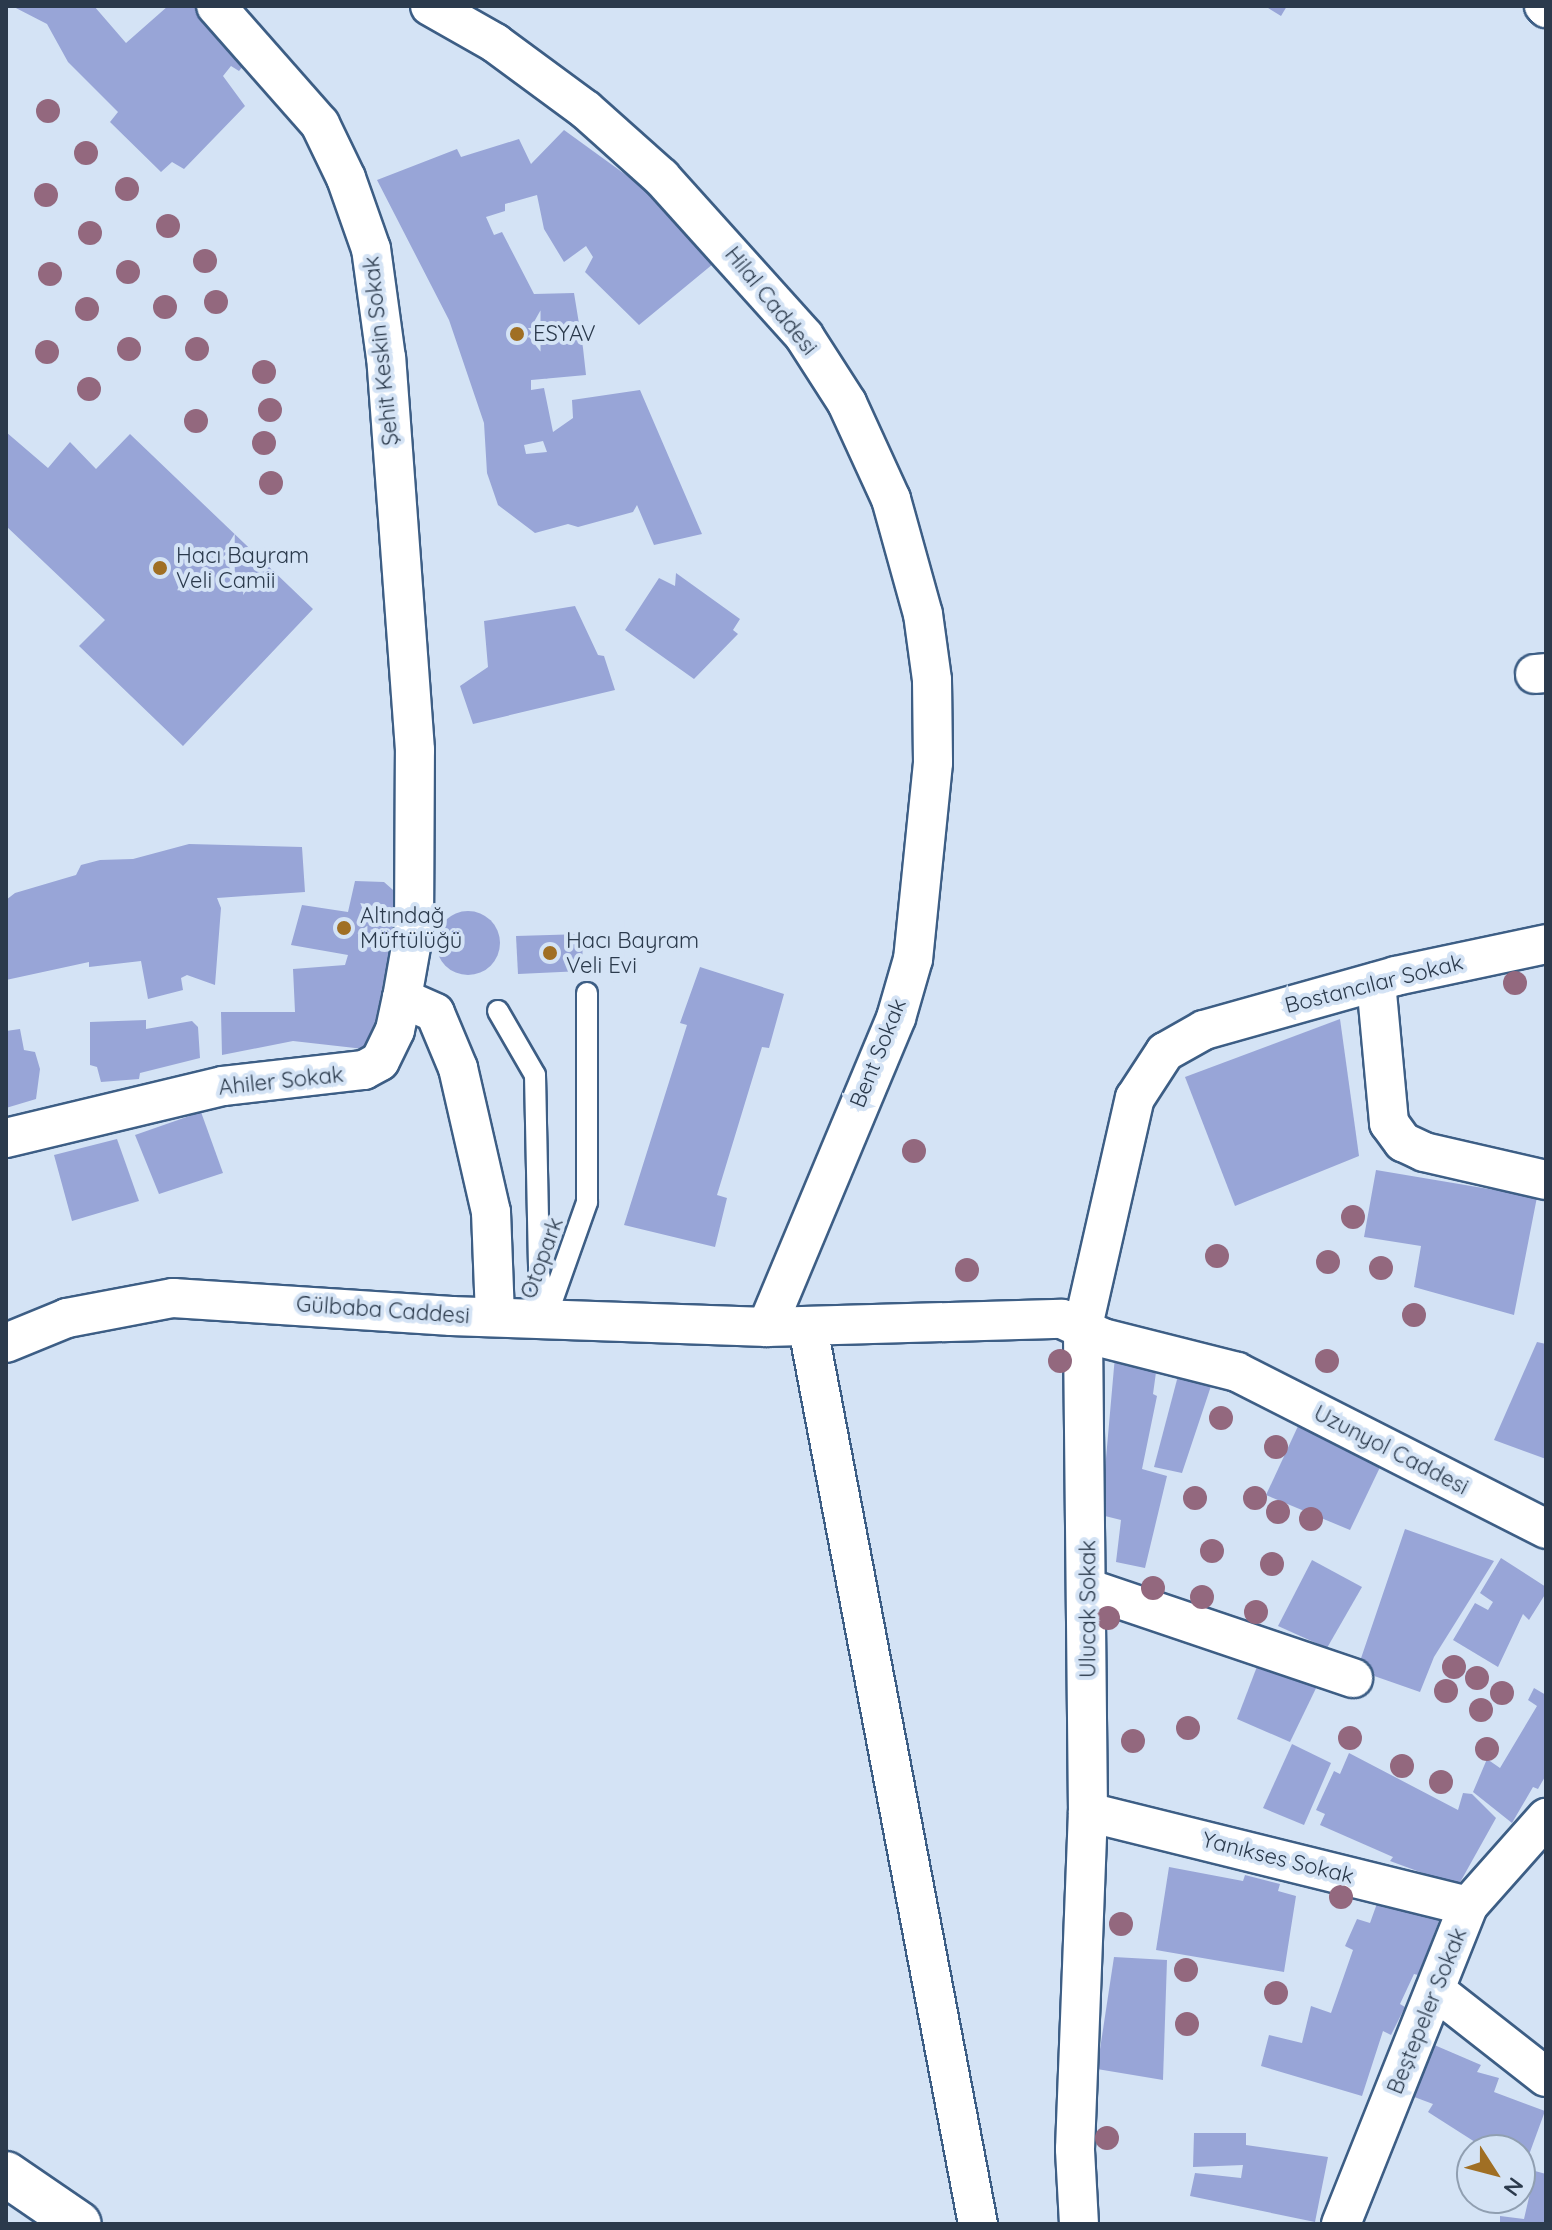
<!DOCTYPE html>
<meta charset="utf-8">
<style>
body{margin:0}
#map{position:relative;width:1552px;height:2230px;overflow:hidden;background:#d4e3f5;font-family:Quicksand,sans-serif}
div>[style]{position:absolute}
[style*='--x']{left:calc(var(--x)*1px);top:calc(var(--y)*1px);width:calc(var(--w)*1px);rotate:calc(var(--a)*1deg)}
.building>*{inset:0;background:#98a5d7}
.round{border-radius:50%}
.roads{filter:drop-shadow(2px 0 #3d5e85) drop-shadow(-2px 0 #3d5e85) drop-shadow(0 2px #3d5e85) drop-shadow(0 -2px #3d5e85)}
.service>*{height:20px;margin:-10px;padding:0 10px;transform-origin:10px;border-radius:10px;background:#fff}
.minor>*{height:38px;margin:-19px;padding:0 19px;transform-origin:19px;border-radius:19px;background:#fff}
.secondary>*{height:44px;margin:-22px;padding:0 22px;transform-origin:22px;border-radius:22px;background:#fff}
.trees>*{width:24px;height:24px;margin:-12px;border-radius:50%;background:#93687e}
.dots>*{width:22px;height:22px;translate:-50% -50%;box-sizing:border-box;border:4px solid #d4e3f5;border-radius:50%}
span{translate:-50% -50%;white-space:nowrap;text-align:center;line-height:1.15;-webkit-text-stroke:8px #d4e3f5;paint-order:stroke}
.street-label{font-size:22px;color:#2b3a4c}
.poi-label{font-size:22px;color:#2b3a4c}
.left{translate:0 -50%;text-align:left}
.frame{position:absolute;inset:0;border:8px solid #2b3a4c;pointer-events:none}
.north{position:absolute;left:1456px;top:2134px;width:80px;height:80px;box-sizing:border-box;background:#d4e3f5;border:2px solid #909fb1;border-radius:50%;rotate:126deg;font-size:22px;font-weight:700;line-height:32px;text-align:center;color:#2b3a4c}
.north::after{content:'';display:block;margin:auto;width:28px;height:36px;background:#a06f24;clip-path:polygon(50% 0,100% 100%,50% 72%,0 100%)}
</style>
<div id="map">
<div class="building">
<i style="clip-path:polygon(12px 6px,94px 6px,126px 43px,168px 6px,206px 6px,253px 54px,239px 71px,231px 66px,223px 76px,245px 106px,184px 169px,172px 162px,161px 172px,110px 122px,118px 112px,68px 62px,47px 24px)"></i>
<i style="clip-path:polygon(1265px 6px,1287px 6px,1281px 16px)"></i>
<i style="clip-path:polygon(evenodd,564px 130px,644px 188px,713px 264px,639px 325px,585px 272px,593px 257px,586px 246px,564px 262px,544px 229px,537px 195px,505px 204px,505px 211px,486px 217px,494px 235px,502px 232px,534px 294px,574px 293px,583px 348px,586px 375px,531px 380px,531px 390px,544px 388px,553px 432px,573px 418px,572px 400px,640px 390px,702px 534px,654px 545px,637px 505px,633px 512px,578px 527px,568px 524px,535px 533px,498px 505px,487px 473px,484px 423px,449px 320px,377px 180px,457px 149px,461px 157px,519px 139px,531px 164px,564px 130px,543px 441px,547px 452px,526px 454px,524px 445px,543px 441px)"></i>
<i style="clip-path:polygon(6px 432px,48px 468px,70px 442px,96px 469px,130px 434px,313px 609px,183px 746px,79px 646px,105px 620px,6px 526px)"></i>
<i style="clip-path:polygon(676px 573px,740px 619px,733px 630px,738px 634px,694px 679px,625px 630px,659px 578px,675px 586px)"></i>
<i style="clip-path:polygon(575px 606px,598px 655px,604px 656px,615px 690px,473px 724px,460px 686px,488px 667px,484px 621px)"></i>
<i style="clip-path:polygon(189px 844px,302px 847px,305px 892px,217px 898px,221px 908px,215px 985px,187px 975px,181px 978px,183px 990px,148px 999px,141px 961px,89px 967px,89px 962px,6px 980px,6px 900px,15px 893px,76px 875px,81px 865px,100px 860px,133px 859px)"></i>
<i style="clip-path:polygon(355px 881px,384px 882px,401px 897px,371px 1042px,364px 1049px,293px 1041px,222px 1055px,221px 1012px,295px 1012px,293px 969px,345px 965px,348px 955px,291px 945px,302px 905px,348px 912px)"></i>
<i class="round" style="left:436px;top:911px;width:64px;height:64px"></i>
<i style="clip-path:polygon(583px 934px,582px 971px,518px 974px,516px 936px)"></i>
<i style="clip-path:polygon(700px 967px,784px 994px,769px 1048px,762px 1047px,717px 1195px,727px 1198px,715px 1247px,624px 1225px,687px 1025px,680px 1023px)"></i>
<i style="clip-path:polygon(1340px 1019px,1359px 1156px,1235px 1206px,1185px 1077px)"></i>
<i style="clip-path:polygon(146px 1020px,146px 1029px,192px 1021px,198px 1027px,200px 1058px,140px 1073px,139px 1079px,101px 1082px,97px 1067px,90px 1065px,90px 1022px)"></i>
<i style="clip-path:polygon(20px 1029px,24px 1050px,35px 1052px,40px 1069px,36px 1099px,6px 1108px,6px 1031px)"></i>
<i style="clip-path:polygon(201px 1112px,223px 1173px,159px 1194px,135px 1135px)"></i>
<i style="clip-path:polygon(117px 1139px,139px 1201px,72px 1221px,54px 1155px)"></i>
<i style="clip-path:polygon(1376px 1170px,1537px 1197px,1514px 1315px,1414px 1287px,1421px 1246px,1364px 1237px)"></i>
<i style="clip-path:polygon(1537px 1342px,1546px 1344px,1546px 1459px,1494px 1440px)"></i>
<i style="clip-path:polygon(1115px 1356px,1157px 1365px,1153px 1394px,1157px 1396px,1142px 1469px,1167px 1476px,1145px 1568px,1116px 1562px,1121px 1520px,1101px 1515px)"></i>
<i style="clip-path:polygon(1179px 1372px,1212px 1383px,1182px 1473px,1154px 1467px)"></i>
<i style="clip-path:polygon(1299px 1424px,1382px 1463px,1350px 1530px,1266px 1495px)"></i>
<i style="clip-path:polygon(1405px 1529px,1494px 1561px,1434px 1657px,1420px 1692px,1357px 1670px)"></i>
<i style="clip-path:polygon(1501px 1558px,1546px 1587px,1546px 1593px,1529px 1620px,1523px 1614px,1498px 1667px,1453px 1640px,1475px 1603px,1488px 1610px,1493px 1602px,1480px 1593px)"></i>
<i style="clip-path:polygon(1312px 1560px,1362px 1587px,1327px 1648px,1278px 1626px)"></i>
<i style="clip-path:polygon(1261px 1656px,1319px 1682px,1290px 1742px,1237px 1719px)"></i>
<i style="clip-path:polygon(1534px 1688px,1546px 1695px,1546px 1775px,1538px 1789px,1533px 1787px,1512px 1823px,1473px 1792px,1487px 1759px,1500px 1768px,1537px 1706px,1528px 1700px)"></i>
<i style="clip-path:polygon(1292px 1744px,1331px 1763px,1304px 1825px,1263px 1808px)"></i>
<i style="clip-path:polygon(1349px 1753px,1458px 1810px,1463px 1793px,1472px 1794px,1496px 1818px,1458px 1886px,1390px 1861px,1393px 1857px,1320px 1825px,1325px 1814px,1316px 1810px,1334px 1771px,1340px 1774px)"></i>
<i style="clip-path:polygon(1169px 1867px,1243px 1881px,1245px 1875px,1280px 1884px,1278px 1891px,1296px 1896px,1284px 1972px,1156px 1950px)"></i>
<i style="clip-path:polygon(1380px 1895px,1439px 1921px,1418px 1975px,1414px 1974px,1400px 2004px,1405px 2007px,1391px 2035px,1383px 2031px,1362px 2096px,1261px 2066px,1269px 2035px,1302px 2043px,1311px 2006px,1331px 2013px,1353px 1950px,1345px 1946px,1357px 1919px,1370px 1923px)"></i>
<i style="clip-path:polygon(1114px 1957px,1167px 1960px,1163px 2080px,1097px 2069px)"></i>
<i style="clip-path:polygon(1432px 2044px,1481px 2065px,1477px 2072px,1499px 2078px,1494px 2092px,1545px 2111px,1526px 2163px,1520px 2161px,1520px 2150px,1493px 2150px,1475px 2142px,1428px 2112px,1433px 2104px,1409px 2095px)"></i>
<i style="clip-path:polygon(1194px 2133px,1246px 2133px,1246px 2145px,1328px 2157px,1315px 2222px,1190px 2196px,1195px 2173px,1241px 2178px,1243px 2165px,1193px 2167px)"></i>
<i style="clip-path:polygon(1535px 2171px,1546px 2174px,1546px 2224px,1500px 2224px,1500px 2216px,1524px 2219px)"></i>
</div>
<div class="roads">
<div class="service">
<i style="--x:498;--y:1011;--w:74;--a:60"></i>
<i style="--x:535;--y:1075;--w:198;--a:88.8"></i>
<i style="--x:539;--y:1273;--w:44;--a:80.8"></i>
<i style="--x:546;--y:1318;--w:123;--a:-70.5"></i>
<i style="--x:587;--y:1202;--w:209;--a:-90"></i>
</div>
<div class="minor">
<i style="--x:430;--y:6;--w:75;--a:29.6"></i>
<i style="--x:495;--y:43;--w:113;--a:36.4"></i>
<i style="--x:586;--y:110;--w:101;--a:41.8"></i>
<i style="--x:661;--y:177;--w:214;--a:48"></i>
<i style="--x:804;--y:336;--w:80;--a:57.3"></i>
<i style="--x:847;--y:403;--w:106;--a:65.4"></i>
<i style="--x:891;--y:499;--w:119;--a:74.5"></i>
<i style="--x:923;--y:614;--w:67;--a:82.2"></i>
<i style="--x:932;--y:680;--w:83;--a:89.3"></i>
<i style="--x:933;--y:763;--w:197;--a:95.8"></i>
<i style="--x:913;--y:959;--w:61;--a:106.1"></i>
<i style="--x:896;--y:1018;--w:335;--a:112.7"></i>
<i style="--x:1544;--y:6;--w:3;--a:45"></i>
<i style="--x:1535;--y:674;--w:11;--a:-5"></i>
<i style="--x:1376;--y:982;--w:142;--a:84.7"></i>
<i style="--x:1389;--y:1123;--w:24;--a:54"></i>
<i style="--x:1403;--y:1142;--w:23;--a:25"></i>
<i style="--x:1424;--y:1152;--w:125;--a:12.9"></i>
<i style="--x:402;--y:998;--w:36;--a:24"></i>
<i style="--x:435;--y:1013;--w:60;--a:67.3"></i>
<i style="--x:458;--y:1068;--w:148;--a:77.1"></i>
<i style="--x:491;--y:1212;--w:105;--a:87.8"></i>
<i style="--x:6;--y:1138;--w:223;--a:-13.5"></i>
<i style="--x:223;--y:1086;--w:142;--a:-6.5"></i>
<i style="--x:364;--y:1070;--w:18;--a:-29"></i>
<i style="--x:380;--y:1061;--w:34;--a:-64"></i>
<i style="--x:395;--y:1030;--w:33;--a:-78"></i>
<i style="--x:402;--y:998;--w:69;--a:-80"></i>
<i style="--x:414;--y:930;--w:180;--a:-89.7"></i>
<i style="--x:415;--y:750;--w:393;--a:-94.2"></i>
<i style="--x:386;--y:358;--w:110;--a:-97.8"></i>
<i style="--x:371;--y:249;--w:75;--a:-109.4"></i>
<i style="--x:346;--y:178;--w:60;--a:-115.7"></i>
<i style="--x:320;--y:124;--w:157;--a:-131.4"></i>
<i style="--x:808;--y:1328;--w:912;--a:79.26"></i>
<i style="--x:6;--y:1343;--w:66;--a:-22.3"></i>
<i style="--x:67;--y:1318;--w:108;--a:-10.7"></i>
<i style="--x:173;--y:1298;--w:279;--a:3.7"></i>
<i style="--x:451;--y:1316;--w:316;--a:2"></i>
<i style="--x:767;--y:1327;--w:295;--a:-1.6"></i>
<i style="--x:1062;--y:1319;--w:45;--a:24.9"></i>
<i style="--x:1103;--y:1338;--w:138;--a:14.2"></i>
<i style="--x:1237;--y:1372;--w:347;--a:26.9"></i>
<i style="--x:1087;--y:1588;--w:281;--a:18.7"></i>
<i style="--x:1088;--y:1812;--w:391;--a:13.9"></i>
<i style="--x:1435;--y:1990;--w:141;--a:38.1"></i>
<i style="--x:1079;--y:2224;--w:75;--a:-93.1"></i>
<i style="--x:1075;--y:2149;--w:337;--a:-87.8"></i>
<i style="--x:1088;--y:1812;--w:486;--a:-90.6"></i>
<i style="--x:1083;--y:1326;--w:234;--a:-77.2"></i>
<i style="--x:1135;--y:1098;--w:55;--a:-56.9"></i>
<i style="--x:1165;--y:1052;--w:45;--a:-29.4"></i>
<i style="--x:1204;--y:1030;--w:199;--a:-15.7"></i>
<i style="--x:1396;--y:976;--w:153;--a:-12"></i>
<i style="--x:1341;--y:2224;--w:342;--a:-68.2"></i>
<i style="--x:1468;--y:1906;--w:118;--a:-48.4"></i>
</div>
<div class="secondary">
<i style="--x:6;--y:2174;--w:88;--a:34.4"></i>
</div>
</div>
<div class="trees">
<i style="left:48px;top:111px"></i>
<i style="left:86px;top:153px"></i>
<i style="left:127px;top:189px"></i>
<i style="left:46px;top:195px"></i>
<i style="left:168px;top:226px"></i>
<i style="left:90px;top:233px"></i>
<i style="left:205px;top:261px"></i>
<i style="left:128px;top:272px"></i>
<i style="left:50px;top:274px"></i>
<i style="left:216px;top:302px"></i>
<i style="left:165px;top:307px"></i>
<i style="left:87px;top:309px"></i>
<i style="left:129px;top:349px"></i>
<i style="left:197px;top:349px"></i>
<i style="left:47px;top:352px"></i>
<i style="left:264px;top:372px"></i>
<i style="left:89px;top:389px"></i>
<i style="left:270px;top:410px"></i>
<i style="left:196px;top:421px"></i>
<i style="left:264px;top:443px"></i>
<i style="left:271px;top:483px"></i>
<i style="left:1515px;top:983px"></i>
<i style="left:914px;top:1151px"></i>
<i style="left:1353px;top:1217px"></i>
<i style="left:1217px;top:1256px"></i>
<i style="left:1328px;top:1262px"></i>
<i style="left:1381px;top:1268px"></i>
<i style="left:967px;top:1270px"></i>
<i style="left:1414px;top:1315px"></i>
<i style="left:1060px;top:1361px"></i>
<i style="left:1327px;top:1361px"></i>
<i style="left:1221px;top:1418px"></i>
<i style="left:1276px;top:1447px"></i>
<i style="left:1195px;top:1498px"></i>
<i style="left:1255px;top:1498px"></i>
<i style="left:1278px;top:1512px"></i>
<i style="left:1311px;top:1519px"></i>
<i style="left:1212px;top:1551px"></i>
<i style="left:1272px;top:1564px"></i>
<i style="left:1153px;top:1588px"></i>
<i style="left:1202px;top:1597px"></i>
<i style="left:1256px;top:1612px"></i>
<i style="left:1108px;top:1618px"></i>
<i style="left:1454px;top:1667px"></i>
<i style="left:1477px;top:1678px"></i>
<i style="left:1446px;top:1691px"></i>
<i style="left:1502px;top:1693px"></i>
<i style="left:1481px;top:1710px"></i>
<i style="left:1188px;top:1728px"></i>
<i style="left:1350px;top:1738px"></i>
<i style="left:1133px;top:1741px"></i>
<i style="left:1487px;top:1749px"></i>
<i style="left:1402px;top:1766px"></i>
<i style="left:1441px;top:1782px"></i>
<i style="left:1341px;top:1897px"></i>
<i style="left:1121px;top:1924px"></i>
<i style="left:1186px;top:1970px"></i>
<i style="left:1276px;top:1993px"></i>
<i style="left:1187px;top:2024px"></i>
<i style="left:1107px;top:2138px"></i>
</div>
<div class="dots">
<i style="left:517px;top:334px;background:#a06f24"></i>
<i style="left:160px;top:568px;background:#a06f24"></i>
<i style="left:344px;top:928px;background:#a06f24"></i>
<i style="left:550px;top:953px;background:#a06f24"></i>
</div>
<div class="street-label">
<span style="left:771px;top:301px;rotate:51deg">Hilal Caddesi</span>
<span style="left:381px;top:351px;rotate:-96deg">Şehit Keskin Sokak</span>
<span style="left:1374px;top:984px;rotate:-14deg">Bostancılar Sokak</span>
<span style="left:878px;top:1053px;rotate:-68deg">Bent Sokak</span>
<span style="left:281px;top:1081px;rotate:-6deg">Ahiler Sokak</span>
<span style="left:542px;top:1258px;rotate:-70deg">Otopark</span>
<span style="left:383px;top:1310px;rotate:4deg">Gülbaba Caddesi</span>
<span style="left:1391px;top:1450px;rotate:27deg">Uzunyol Caddesi</span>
<span style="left:1088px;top:1609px;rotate:-90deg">Ulucak Sokak</span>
<span style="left:1278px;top:1858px;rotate:14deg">Yanıkses Sokak</span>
<span style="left:1427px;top:2011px;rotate:-68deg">Beştepeler Sokak</span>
</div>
<div class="poi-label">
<span class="left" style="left:533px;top:334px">ESYAV</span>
<span class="left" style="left:176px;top:568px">Hacı Bayram<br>Veli Camii</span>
<span class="left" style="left:360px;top:928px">Altındağ<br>Müftülüğü</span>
<span class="left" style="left:566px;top:953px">Hacı Bayram<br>Veli Evi</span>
</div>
<div class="frame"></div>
<div class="north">N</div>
</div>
